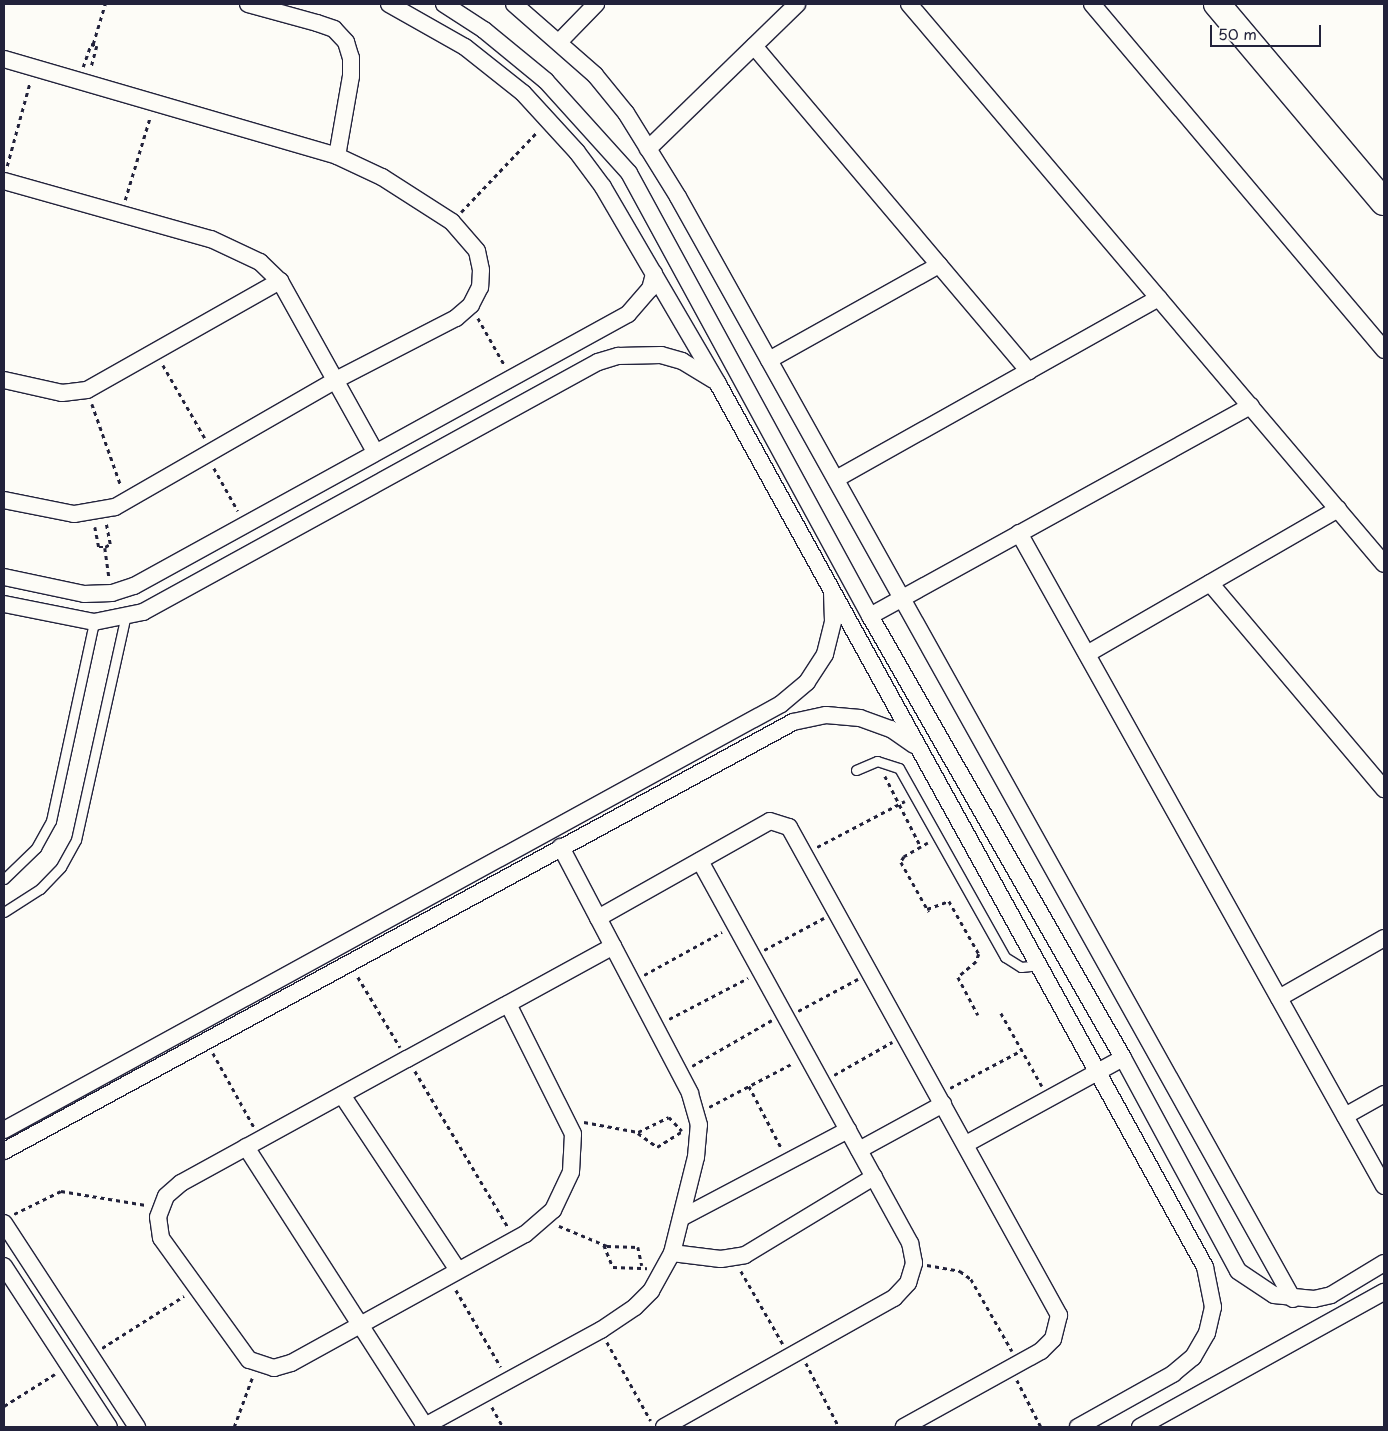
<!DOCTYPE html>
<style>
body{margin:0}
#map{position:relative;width:1388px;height:1431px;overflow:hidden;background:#fdfcf7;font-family:"Playpen Sans",sans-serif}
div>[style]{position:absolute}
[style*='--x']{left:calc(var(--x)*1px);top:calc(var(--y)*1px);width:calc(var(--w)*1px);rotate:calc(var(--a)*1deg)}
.path>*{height:2.5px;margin-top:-1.25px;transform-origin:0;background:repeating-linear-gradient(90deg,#22223b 0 4px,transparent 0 8px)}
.roads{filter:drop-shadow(1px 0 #22223b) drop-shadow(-1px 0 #22223b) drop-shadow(0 1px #22223b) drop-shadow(0 -1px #22223b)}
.service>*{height:9px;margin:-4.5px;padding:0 4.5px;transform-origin:4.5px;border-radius:4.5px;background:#fdfcf7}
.minor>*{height:16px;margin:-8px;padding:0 8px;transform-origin:8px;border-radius:8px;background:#fdfcf7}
.primary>*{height:26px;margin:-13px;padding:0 13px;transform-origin:13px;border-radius:13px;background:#fdfcf7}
span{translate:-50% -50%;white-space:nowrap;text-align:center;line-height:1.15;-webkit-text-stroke:4.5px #fdfcf7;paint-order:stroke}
.frame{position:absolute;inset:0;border:5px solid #22223b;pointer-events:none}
.scale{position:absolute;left:1210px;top:25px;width:111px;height:22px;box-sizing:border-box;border:2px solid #22223b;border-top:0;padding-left:6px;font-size:15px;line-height:18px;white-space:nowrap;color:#22223b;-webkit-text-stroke:4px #fdfcf7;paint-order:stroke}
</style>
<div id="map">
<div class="path">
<i style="--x:93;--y:44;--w:42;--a:-73.3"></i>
<i style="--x:83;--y:67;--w:24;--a:-71"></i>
<i style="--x:91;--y:44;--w:6;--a:18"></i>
<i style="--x:97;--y:46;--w:23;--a:105"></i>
<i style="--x:7;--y:166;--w:87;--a:-74.7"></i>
<i style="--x:125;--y:200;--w:87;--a:-73.2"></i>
<i style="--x:461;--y:212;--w:112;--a:-46.5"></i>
<i style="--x:478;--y:318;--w:55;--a:60.6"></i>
<i style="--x:163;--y:365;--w:84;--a:60.1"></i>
<i style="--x:92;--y:404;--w:87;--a:70.5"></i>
<i style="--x:214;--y:468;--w:49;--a:60.8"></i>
<i style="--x:95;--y:527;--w:20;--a:79"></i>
<i style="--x:99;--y:547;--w:6;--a:0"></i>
<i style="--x:105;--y:547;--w:6;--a:-31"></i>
<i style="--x:110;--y:544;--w:20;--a:-101"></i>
<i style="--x:105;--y:548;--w:29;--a:82"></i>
<i style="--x:885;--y:776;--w:80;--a:63.1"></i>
<i style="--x:928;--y:843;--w:28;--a:150"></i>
<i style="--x:904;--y:857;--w:6;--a:121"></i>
<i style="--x:901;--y:862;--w:57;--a:60.8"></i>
<i style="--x:817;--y:847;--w:99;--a:-27.6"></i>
<i style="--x:927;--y:909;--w:23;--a:-20"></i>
<i style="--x:949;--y:901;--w:61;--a:60.5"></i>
<i style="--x:979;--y:954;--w:9;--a:111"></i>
<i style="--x:976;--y:962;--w:23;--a:140"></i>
<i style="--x:958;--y:977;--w:43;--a:62.2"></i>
<i style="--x:764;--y:950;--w:68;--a:-28.1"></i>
<i style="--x:644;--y:975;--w:89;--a:-28.9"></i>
<i style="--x:358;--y:977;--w:82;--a:59"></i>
<i style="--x:798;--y:1011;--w:68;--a:-28.1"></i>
<i style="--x:1001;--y:1013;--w:84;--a:60.7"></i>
<i style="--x:669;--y:1019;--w:89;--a:-27.4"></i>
<i style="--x:213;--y:1053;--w:85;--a:61"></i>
<i style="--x:692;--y:1066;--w:92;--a:-29.9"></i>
<i style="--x:415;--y:1071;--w:182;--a:59.2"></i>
<i style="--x:834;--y:1075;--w:67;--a:-29.6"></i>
<i style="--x:749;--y:1086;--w:71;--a:62.4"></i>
<i style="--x:950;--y:1088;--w:81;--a:-27.8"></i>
<i style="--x:709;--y:1107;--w:95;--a:-27.6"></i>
<i style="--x:584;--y:1122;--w:55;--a:10.5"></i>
<i style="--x:638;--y:1132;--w:34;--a:-26"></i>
<i style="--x:669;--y:1117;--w:19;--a:47"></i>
<i style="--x:638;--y:1133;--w:24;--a:36"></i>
<i style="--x:657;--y:1147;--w:31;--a:-32"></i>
<i style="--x:14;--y:1214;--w:52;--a:-26.1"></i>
<i style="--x:61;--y:1191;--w:86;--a:9.4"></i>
<i style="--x:559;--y:1226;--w:52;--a:22.6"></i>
<i style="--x:607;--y:1246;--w:31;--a:2"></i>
<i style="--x:638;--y:1247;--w:19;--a:78"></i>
<i style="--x:604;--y:1245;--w:24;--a:68"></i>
<i style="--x:613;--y:1267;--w:34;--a:2"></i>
<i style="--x:927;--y:1265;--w:34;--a:10"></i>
<i style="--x:960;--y:1271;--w:14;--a:36"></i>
<i style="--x:971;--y:1279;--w:83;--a:60.3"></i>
<i style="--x:741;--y:1271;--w:84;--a:60.1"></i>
<i style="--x:456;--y:1290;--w:89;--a:59.7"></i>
<i style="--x:607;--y:1342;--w:90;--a:60.9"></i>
<i style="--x:102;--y:1348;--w:97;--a:-32.4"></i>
<i style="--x:806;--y:1363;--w:72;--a:62.7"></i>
<i style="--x:1017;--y:1380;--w:53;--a:62.9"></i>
<i style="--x:4;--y:1406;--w:60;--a:-32.1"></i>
<i style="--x:492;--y:1407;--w:23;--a:61"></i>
<i style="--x:234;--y:1427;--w:52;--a:-69.8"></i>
</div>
<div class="roads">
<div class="service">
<i style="--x:856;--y:770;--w:23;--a:-23"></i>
<i style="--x:877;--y:761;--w:23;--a:18"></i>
<i style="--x:899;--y:768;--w:217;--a:60.7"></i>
<i style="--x:1005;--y:957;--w:19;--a:32"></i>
<i style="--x:1021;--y:967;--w:19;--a:-6"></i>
<i style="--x:4;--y:879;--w:45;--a:-44.1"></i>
<i style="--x:36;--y:848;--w:31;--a:-61"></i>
<i style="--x:51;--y:821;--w:204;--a:-77.8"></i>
<i style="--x:4;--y:912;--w:43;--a:-32.6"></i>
<i style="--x:40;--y:889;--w:30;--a:-46"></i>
<i style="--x:61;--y:867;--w:31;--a:-61"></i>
<i style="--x:76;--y:840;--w:226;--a:-77.5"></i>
</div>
<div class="minor">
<i style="--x:248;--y:4;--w:72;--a:15.4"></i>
<i style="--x:317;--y:23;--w:18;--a:19"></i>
<i style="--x:334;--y:29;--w:18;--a:47"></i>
<i style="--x:346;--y:42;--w:17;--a:73"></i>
<i style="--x:351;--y:58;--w:18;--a:90"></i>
<i style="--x:351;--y:76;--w:81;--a:99.9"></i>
<i style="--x:389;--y:4;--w:87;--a:29.5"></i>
<i style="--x:465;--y:47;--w:74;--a:38.4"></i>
<i style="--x:523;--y:93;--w:80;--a:47.5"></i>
<i style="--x:577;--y:152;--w:44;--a:53.4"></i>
<i style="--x:603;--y:187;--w:228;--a:59.7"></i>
<i style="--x:718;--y:384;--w:1008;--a:61.12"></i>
<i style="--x:1205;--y:1267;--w:41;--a:78.7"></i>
<i style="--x:1213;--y:1307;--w:27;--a:103"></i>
<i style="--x:1207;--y:1333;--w:28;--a:120"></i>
<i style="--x:1193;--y:1357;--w:26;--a:140"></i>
<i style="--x:1173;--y:1374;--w:109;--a:150.8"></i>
<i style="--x:444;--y:4;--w:48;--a:33"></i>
<i style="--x:484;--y:30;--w:80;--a:39.4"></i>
<i style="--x:546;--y:81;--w:124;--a:47.9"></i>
<i style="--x:629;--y:173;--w:504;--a:61.45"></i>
<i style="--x:870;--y:616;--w:509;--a:60.21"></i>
<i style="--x:1123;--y:1058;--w:242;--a:61.6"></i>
<i style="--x:1238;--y:1271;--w:43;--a:33.7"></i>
<i style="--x:1274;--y:1295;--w:40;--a:5.7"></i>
<i style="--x:1314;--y:1299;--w:17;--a:-13"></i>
<i style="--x:1331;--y:1295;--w:62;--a:-31.1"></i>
<i style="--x:514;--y:4;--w:108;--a:41.2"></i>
<i style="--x:595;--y:75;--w:49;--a:50.8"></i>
<i style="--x:626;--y:113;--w:99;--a:58.2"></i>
<i style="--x:678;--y:197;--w:1262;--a:60.84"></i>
<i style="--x:909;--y:4;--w:734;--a:49.69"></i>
<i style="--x:1092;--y:4;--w:453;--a:49.8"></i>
<i style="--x:560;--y:41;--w:52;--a:-45.8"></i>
<i style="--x:754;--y:46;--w:426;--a:49.8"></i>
<i style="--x:4;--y:59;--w:347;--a:16.2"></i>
<i style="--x:337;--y:156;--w:50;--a:25"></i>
<i style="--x:382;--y:177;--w:83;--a:32.7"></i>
<i style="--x:452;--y:222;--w:38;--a:49"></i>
<i style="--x:477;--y:251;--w:19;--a:78"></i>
<i style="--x:481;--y:270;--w:17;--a:93"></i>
<i style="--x:480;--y:287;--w:20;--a:117"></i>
<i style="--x:471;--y:305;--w:20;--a:139"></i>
<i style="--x:456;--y:318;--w:135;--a:152.7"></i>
<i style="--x:336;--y:380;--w:255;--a:150.1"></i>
<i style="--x:115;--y:507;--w:42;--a:170.3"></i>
<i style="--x:74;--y:514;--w:71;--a:-168.7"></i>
<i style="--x:648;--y:149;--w:208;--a:-44.2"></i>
<i style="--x:4;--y:181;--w:215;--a:15.7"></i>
<i style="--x:211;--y:239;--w:54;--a:25.1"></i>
<i style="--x:260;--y:262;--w:28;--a:44"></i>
<i style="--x:280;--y:281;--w:196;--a:60.9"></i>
<i style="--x:769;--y:360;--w:195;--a:-29.2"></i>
<i style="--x:4;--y:380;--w:59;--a:12.6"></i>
<i style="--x:62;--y:393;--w:25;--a:-7"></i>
<i style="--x:87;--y:390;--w:222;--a:-29.5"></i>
<i style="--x:836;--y:479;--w:370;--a:-29.3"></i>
<i style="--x:1019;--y:533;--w:748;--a:60.8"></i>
<i style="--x:4;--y:577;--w:82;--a:12"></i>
<i style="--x:84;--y:594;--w:28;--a:-2"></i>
<i style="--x:112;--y:593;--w:23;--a:-18"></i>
<i style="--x:134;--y:586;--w:564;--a:-28.84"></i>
<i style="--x:628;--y:314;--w:33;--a:-49"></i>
<i style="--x:650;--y:289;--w:16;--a:-75"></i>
<i style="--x:1210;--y:583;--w:270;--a:49.8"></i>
<i style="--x:4;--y:604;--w:92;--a:11.3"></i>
<i style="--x:94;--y:622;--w:50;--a:-11.5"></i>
<i style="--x:143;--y:612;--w:519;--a:-28.79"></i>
<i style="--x:598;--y:362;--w:21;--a:-17"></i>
<i style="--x:618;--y:356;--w:43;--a:-1.3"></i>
<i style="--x:661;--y:355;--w:22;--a:16"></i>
<i style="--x:682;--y:361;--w:37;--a:31"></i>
<i style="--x:870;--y:616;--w:435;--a:-28.9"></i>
<i style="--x:1087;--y:654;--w:290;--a:-30"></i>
<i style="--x:598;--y:918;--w:197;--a:-29.4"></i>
<i style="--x:770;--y:821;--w:20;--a:18"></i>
<i style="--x:789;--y:827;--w:558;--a:61.05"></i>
<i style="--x:1059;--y:1315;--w:25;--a:104"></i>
<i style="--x:1053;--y:1339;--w:17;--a:135"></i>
<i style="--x:1041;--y:1351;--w:157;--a:151"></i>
<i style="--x:1279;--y:998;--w:121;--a:-29.7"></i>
<i style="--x:508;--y:1004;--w:145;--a:63.4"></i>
<i style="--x:573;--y:1134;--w:38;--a:93"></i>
<i style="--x:571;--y:1172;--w:42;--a:115.3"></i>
<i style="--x:553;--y:1210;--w:37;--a:139"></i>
<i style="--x:525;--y:1234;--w:267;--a:151.1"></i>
<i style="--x:291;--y:1363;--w:18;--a:164"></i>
<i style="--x:274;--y:1368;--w:26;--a:-162"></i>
<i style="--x:249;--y:1360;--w:150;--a:-125.8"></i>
<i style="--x:161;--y:1238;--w:21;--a:-98"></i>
<i style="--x:158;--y:1217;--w:22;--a:-69"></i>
<i style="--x:166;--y:1196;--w:20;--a:-41"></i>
<i style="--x:181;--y:1183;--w:258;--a:-28.8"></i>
<i style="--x:407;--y:1059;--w:235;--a:-28.7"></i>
<i style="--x:342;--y:1095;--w:210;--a:56.5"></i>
<i style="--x:1345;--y:1116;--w:45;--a:-29.4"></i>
<i style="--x:4;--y:1130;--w:886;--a:-28.73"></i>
<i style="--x:781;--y:704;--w:34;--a:-40"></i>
<i style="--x:807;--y:682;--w:33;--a:-57"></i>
<i style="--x:825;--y:654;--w:34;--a:-76"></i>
<i style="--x:833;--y:621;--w:29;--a:-92"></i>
<i style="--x:966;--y:1144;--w:179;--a:-28.7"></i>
<i style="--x:246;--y:1147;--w:331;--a:57.3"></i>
<i style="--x:859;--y:1150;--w:96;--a:-28.7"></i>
<i style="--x:4;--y:1151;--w:898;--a:-28.53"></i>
<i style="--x:793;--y:722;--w:34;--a:-12"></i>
<i style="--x:826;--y:715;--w:34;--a:5"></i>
<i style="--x:860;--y:718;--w:33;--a:20"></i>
<i style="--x:891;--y:729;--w:28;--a:35"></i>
<i style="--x:681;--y:1218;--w:189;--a:-27.8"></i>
<i style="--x:4;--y:1223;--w:244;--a:56.9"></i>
<i style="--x:672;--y:1253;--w:49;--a:7"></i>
<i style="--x:721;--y:1259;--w:24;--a:-9"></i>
<i style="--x:745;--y:1255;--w:151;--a:-31.2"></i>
<i style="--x:4;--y:1266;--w:192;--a:56.9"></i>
<i style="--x:423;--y:1427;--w:203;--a:-28.6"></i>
<i style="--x:601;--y:1330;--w:41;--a:-34.1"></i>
<i style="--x:635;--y:1307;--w:23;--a:-45"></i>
<i style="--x:651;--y:1291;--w:43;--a:-61.1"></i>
<i style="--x:672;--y:1253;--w:99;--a:-76"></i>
<i style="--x:696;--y:1157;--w:32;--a:-85"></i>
<i style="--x:699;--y:1125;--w:33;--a:-106"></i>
<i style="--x:690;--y:1093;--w:278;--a:-117.7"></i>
<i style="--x:664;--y:1427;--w:264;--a:-29.3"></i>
<i style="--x:894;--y:1298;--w:21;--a:-47"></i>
<i style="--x:908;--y:1283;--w:21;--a:-73"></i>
<i style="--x:914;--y:1263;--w:20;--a:-101"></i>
<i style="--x:910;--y:1243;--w:436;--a:-118.8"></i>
<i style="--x:1140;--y:1427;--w:279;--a:-29"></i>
</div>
<div class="primary">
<i style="--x:1217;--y:4;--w:259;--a:49.9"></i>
</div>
</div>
<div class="frame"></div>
<div class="scale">50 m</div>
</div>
